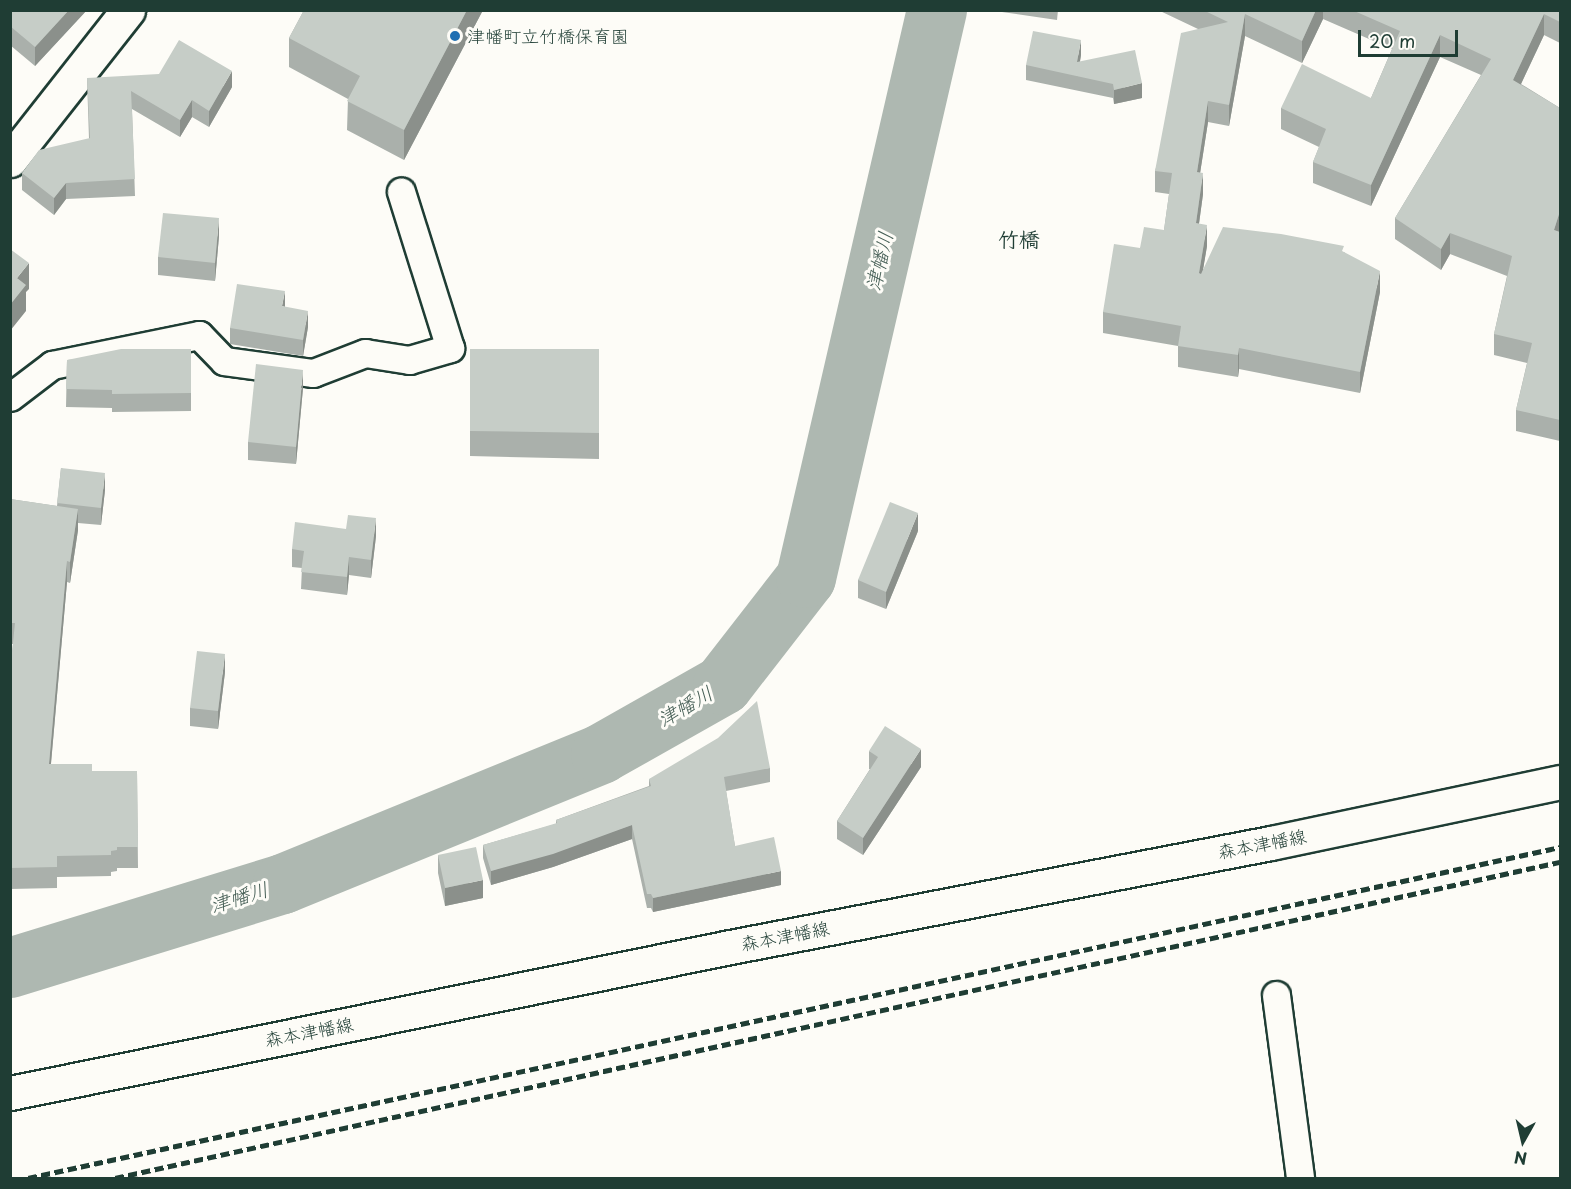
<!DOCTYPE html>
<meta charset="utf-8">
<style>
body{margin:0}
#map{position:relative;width:1571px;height:1189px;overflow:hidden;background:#fdfcf7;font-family:"Playpen Sans","Klee One",sans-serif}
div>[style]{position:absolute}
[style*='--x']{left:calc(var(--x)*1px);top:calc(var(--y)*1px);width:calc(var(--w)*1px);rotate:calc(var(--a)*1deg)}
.river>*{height:60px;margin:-30px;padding:0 30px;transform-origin:30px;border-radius:30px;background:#aeb8b1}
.roads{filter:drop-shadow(2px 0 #1f3d34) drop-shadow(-2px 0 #1f3d34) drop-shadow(0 2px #1f3d34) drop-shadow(0 -2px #1f3d34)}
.minor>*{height:27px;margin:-13.5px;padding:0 13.5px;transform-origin:13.5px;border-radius:13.5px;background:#fdfcf7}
.tertiary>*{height:33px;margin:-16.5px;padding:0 16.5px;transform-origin:16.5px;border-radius:16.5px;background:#fdfcf7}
.secondary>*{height:33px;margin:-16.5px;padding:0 16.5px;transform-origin:16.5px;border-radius:16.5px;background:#fdfcf7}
.rail>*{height:4.5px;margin-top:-2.25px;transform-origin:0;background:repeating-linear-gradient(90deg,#1f3d34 0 9px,transparent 0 13.5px)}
.wall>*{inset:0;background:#aab0ab}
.shaded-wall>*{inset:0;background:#8b908b}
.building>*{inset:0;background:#c6cdc7}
.dots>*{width:16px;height:16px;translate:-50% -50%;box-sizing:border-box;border:3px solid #fdfcf7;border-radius:50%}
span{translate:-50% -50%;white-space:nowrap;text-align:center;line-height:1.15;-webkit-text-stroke:6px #fdfcf7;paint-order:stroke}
.poi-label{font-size:18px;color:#1f3d34}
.left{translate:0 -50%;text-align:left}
.street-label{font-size:18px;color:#1f3d34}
.water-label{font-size:20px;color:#435c53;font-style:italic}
.quarter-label{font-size:21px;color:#1f3d34;font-weight:700}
.frame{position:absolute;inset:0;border:12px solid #1f3d34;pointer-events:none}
.north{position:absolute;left:1493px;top:1111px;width:60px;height:60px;-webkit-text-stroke:4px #fdfcf7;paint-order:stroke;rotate:188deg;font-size:16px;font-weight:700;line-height:24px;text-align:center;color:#1f3d34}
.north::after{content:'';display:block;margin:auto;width:21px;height:27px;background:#1f3d34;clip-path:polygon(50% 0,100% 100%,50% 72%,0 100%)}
.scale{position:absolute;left:1358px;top:30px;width:100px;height:27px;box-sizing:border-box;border:3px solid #1f3d34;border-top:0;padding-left:8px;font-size:18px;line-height:21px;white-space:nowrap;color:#1f3d34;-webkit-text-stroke:4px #fdfcf7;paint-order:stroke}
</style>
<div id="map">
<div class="river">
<i style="--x:10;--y:968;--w:286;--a:-17.1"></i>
<i style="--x:283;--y:884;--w:344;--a:-22.2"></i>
<i style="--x:601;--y:754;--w:140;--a:-29.5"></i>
<i style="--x:723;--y:685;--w:135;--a:-52.2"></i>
<i style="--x:806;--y:578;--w:583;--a:-77.01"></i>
</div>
<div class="roads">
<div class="minor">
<i style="--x:10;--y:397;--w:53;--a:-37.3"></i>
<i style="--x:52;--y:365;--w:150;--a:-11.5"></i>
<i style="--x:199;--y:335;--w:36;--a:46"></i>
<i style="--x:224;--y:361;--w:90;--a:7.7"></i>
<i style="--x:313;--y:373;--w:56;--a:-21"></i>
<i style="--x:365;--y:353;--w:45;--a:9"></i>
<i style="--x:409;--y:360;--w:43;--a:-16.3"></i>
<i style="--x:450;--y:348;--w:164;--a:-107.4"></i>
<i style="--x:1276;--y:995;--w:185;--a:82.5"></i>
</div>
<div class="tertiary">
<i style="--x:10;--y:160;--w:191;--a:-51.8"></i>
</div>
<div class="secondary">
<i style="--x:10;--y:1093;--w:730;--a:-11.46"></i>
<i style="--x:725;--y:948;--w:556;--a:-10.89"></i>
<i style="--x:1271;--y:843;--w:295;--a:-11.9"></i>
</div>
</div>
<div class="rail">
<i style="--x:28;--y:1178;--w:1567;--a:-12.19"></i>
<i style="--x:115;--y:1178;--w:1479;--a:-12.34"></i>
</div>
<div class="wall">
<i style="clip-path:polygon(10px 10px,87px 10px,35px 66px,10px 45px)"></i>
<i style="clip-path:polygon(304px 10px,483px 10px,404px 160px,347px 130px,348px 99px,289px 67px,289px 38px)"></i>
<i style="clip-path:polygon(1002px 10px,1058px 10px,1057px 20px,1002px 12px)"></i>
<i style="clip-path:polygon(1158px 10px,1560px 10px,1560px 43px,1544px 35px,1521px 84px,1560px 108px,1560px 441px,1516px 431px,1516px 410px,1527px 363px,1494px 355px,1494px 334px,1507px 276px,1450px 254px,1441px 270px,1395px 239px,1395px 218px,1481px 75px,1440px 57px,1371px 206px,1313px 183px,1313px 162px,1319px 147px,1281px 129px,1281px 108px,1371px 98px,1392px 49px,1323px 19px,1302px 63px,1245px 36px,1229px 126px,1208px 122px,1200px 173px,1203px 194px,1199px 224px,1207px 246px,1203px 269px,1344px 252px,1380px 292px,1360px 393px,1239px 369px,1238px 377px,1178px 367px,1178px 346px,1103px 333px,1103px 312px,1140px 248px,1164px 230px,1169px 194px,1155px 192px,1155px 171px,1198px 29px)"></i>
<i style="clip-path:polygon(1081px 55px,1080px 62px,1142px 98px,1114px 104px,1113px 98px,1026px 80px,1026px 65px)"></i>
<i style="clip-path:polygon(87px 78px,232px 87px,209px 127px,192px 117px,180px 137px,132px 109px,135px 196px,66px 199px,54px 215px,22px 190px,22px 173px,89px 139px)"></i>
<i style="clip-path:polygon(219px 236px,215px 281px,158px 275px,158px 257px)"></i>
<i style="clip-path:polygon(285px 307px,308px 327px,303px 356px,230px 344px,230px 328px)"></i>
<i style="clip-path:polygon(191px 349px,191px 411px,112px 412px,112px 408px,66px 407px,67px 360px)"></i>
<i style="clip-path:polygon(470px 349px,599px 349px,599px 459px,470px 456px)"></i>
<i style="clip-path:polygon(303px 388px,296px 464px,248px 460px,248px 442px)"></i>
<i style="clip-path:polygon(61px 468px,105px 490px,101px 525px,78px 523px,78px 530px,70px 583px,67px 582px,51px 764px,92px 771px,137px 771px,138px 868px,117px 868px,117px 871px,111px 872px,111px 876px,57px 877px,57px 888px,10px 889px,10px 672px,13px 644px,10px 644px,10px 499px,57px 506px)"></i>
<i style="clip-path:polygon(918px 531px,886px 609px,858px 598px,858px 580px)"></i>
<i style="clip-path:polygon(376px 536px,371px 578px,349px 575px,347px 595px,301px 589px,302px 568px,292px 567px,292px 549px)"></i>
<i style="clip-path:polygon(225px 672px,218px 729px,190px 726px,190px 708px)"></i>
<i style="clip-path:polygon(869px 751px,921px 767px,863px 855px,837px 839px,837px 821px,870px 769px,869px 769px)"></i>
<i style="clip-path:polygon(770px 768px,770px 782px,726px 791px,735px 846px,781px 885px,653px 912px,651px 908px,647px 908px,632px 839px,553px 867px,491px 885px,483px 858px,483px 845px,556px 824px,556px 820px,649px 786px,649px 779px)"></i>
<i style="clip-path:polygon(438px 855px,483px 898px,445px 906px,438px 873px)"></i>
</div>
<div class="shaded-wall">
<i style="clip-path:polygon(69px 10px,87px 10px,35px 66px,35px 47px)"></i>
<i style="clip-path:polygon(467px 10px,483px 10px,404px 160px,404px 130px)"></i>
<i style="clip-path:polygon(1316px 10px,1323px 10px,1323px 19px,1302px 63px,1302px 41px)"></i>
<i style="clip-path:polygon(1245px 14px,1245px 36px,1229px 126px,1229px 105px)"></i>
<i style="clip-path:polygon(1544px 14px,1544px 35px,1513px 101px,1513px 80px)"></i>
<i style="clip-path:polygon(1440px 35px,1440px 57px,1371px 206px,1371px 185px)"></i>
<i style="clip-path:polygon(1081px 40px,1081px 55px,1077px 77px,1077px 62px)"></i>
<i style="clip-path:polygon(232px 71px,232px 87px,209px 127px,209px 111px)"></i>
<i style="clip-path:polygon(1142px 83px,1142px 98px,1114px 104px,1114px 90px)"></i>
<i style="clip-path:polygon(192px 100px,192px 117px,180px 137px,180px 120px)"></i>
<i style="clip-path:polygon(1208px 101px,1208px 122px,1197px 193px,1197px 172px)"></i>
<i style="clip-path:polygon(1203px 173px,1203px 194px,1196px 245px,1196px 223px)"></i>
<i style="clip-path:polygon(66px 183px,66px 199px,54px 215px,54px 198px)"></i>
<i style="clip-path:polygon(1560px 211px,1560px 233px,1554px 230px)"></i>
<i style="clip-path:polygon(219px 218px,219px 236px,215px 281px,215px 263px)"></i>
<i style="clip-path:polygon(1207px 225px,1207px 246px,1199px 294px,1199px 273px)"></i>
<i style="clip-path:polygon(1450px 233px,1450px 254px,1441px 270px,1441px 249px)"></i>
<i style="clip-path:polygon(29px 263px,29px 289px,26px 292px,26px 311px,10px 331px,10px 305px,17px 278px)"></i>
<i style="clip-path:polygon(1380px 271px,1380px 292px,1360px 393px,1360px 372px)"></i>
<i style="clip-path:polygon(285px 291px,285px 307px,282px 306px)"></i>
<i style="clip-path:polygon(308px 311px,308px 327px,303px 356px,303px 340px)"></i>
<i style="clip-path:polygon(1239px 348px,1239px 369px,1238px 377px,1238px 355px)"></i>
<i style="clip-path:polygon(303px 370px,303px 388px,296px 464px,296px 447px)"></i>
<i style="clip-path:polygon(105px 473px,105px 490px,101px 525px,101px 508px)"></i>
<i style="clip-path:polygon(78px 509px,78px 530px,70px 583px,70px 562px)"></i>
<i style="clip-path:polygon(918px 513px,918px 531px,886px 609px,886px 592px)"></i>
<i style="clip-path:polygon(376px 518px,376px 536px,371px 578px,371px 560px)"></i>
<i style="clip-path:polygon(349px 557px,349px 575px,347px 595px,347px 577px)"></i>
<i style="clip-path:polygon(67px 561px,67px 582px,49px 785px,49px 764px)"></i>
<i style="clip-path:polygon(225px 654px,225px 672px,218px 729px,218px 711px)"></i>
<i style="clip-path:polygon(921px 749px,921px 767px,863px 855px,863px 838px)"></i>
<i style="clip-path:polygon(632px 825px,632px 839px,553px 867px,491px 885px,491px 871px)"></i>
<i style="clip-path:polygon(781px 871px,781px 885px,653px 912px,653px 898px)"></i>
<i style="clip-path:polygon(483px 880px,483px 898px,445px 906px,445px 888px)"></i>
</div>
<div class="building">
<i style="clip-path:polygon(10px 10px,69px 10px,35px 47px,10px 26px)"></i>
<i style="clip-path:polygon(304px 10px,467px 10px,404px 130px,347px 101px,360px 76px,289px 38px)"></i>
<i style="clip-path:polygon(1203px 10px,1316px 10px,1302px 41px,1245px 14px,1229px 105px,1208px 101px,1197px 172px,1203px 173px,1196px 223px,1207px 225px,1199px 273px,1201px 274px,1223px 227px,1281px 234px,1344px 246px,1342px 251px,1380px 271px,1360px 372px,1239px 348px,1238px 355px,1178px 346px,1181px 326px,1103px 312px,1114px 244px,1140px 248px,1144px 227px,1164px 230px,1172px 173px,1155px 171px,1181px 33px,1228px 22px)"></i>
<i style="clip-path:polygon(1352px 10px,1560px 10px,1560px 22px,1544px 14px,1513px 80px,1560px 108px,1560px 211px,1554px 230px,1560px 232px,1560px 420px,1516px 410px,1532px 343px,1494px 334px,1512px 256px,1450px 233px,1441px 249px,1395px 218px,1491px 59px,1440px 35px,1371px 185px,1313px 162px,1326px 129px,1281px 108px,1302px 64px,1371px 98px,1400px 31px)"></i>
<i style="clip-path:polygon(1033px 31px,1081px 40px,1077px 62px,1135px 50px,1142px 83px,1114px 90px,1113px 84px,1026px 65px)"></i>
<i style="clip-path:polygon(179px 40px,232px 71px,209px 111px,192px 100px,180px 120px,131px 91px,135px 179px,66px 183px,54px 198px,22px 173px,39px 150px,90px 138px,87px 78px,159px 74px)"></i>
<i style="clip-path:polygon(163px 213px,219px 218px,215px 263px,158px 257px)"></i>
<i style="clip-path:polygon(10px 249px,29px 263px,17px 278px,26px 285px,10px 305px)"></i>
<i style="clip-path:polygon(237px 284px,285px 291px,282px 306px,308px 311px,303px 340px,230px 328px)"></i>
<i style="clip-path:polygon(121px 349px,191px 349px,191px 393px,112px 394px,112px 390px,66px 389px,67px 360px)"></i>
<i style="clip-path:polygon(470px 349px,599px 349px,599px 433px,470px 431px)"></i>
<i style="clip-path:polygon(256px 364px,303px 370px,296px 447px,248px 442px)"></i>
<i style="clip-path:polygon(61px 468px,105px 473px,101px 508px,57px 503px)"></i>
<i style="clip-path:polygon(10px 499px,78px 509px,70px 562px,67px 561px,49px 764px,92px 764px,92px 771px,137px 771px,138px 847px,117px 847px,117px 850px,111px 851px,111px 855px,57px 856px,57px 867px,10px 868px,10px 672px,15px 623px,10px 623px)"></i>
<i style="clip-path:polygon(890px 502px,918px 513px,886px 592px,858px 580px)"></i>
<i style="clip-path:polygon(348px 515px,376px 518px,371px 560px,349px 557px,347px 577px,301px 572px,304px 551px,292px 549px,295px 522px,346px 529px)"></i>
<i style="clip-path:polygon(197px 651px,225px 654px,218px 711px,190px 708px)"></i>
<i style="clip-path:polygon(757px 701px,770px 768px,724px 777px,735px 846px,774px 837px,781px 871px,653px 898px,651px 894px,647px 894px,632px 825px,553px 854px,491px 871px,483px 845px,557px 823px,556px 820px,651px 786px,649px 779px,718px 738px)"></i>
<i style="clip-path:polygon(885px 726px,921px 749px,863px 838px,837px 821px,878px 757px,869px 751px)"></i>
<i style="clip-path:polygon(476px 847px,483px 880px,445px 888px,438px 855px)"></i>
</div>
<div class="dots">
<i style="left:455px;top:36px;background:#1f6fb2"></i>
</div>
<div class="poi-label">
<span class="left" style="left:467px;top:36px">津幡町立竹橋保育園</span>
</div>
<div class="street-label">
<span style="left:1262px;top:844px;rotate:-11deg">森本津幡線</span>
<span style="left:785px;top:936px;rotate:-11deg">森本津幡線</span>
<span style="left:309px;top:1032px;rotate:-11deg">森本津幡線</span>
</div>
<div class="water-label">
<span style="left:879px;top:261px;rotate:-77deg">津幡川</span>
<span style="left:685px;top:706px;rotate:-30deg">津幡川</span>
<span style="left:239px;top:897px;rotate:-17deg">津幡川</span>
</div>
<div class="quarter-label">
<span style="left:1019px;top:238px">竹橋</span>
</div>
<div class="frame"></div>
<div class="north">N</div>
<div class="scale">20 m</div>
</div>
